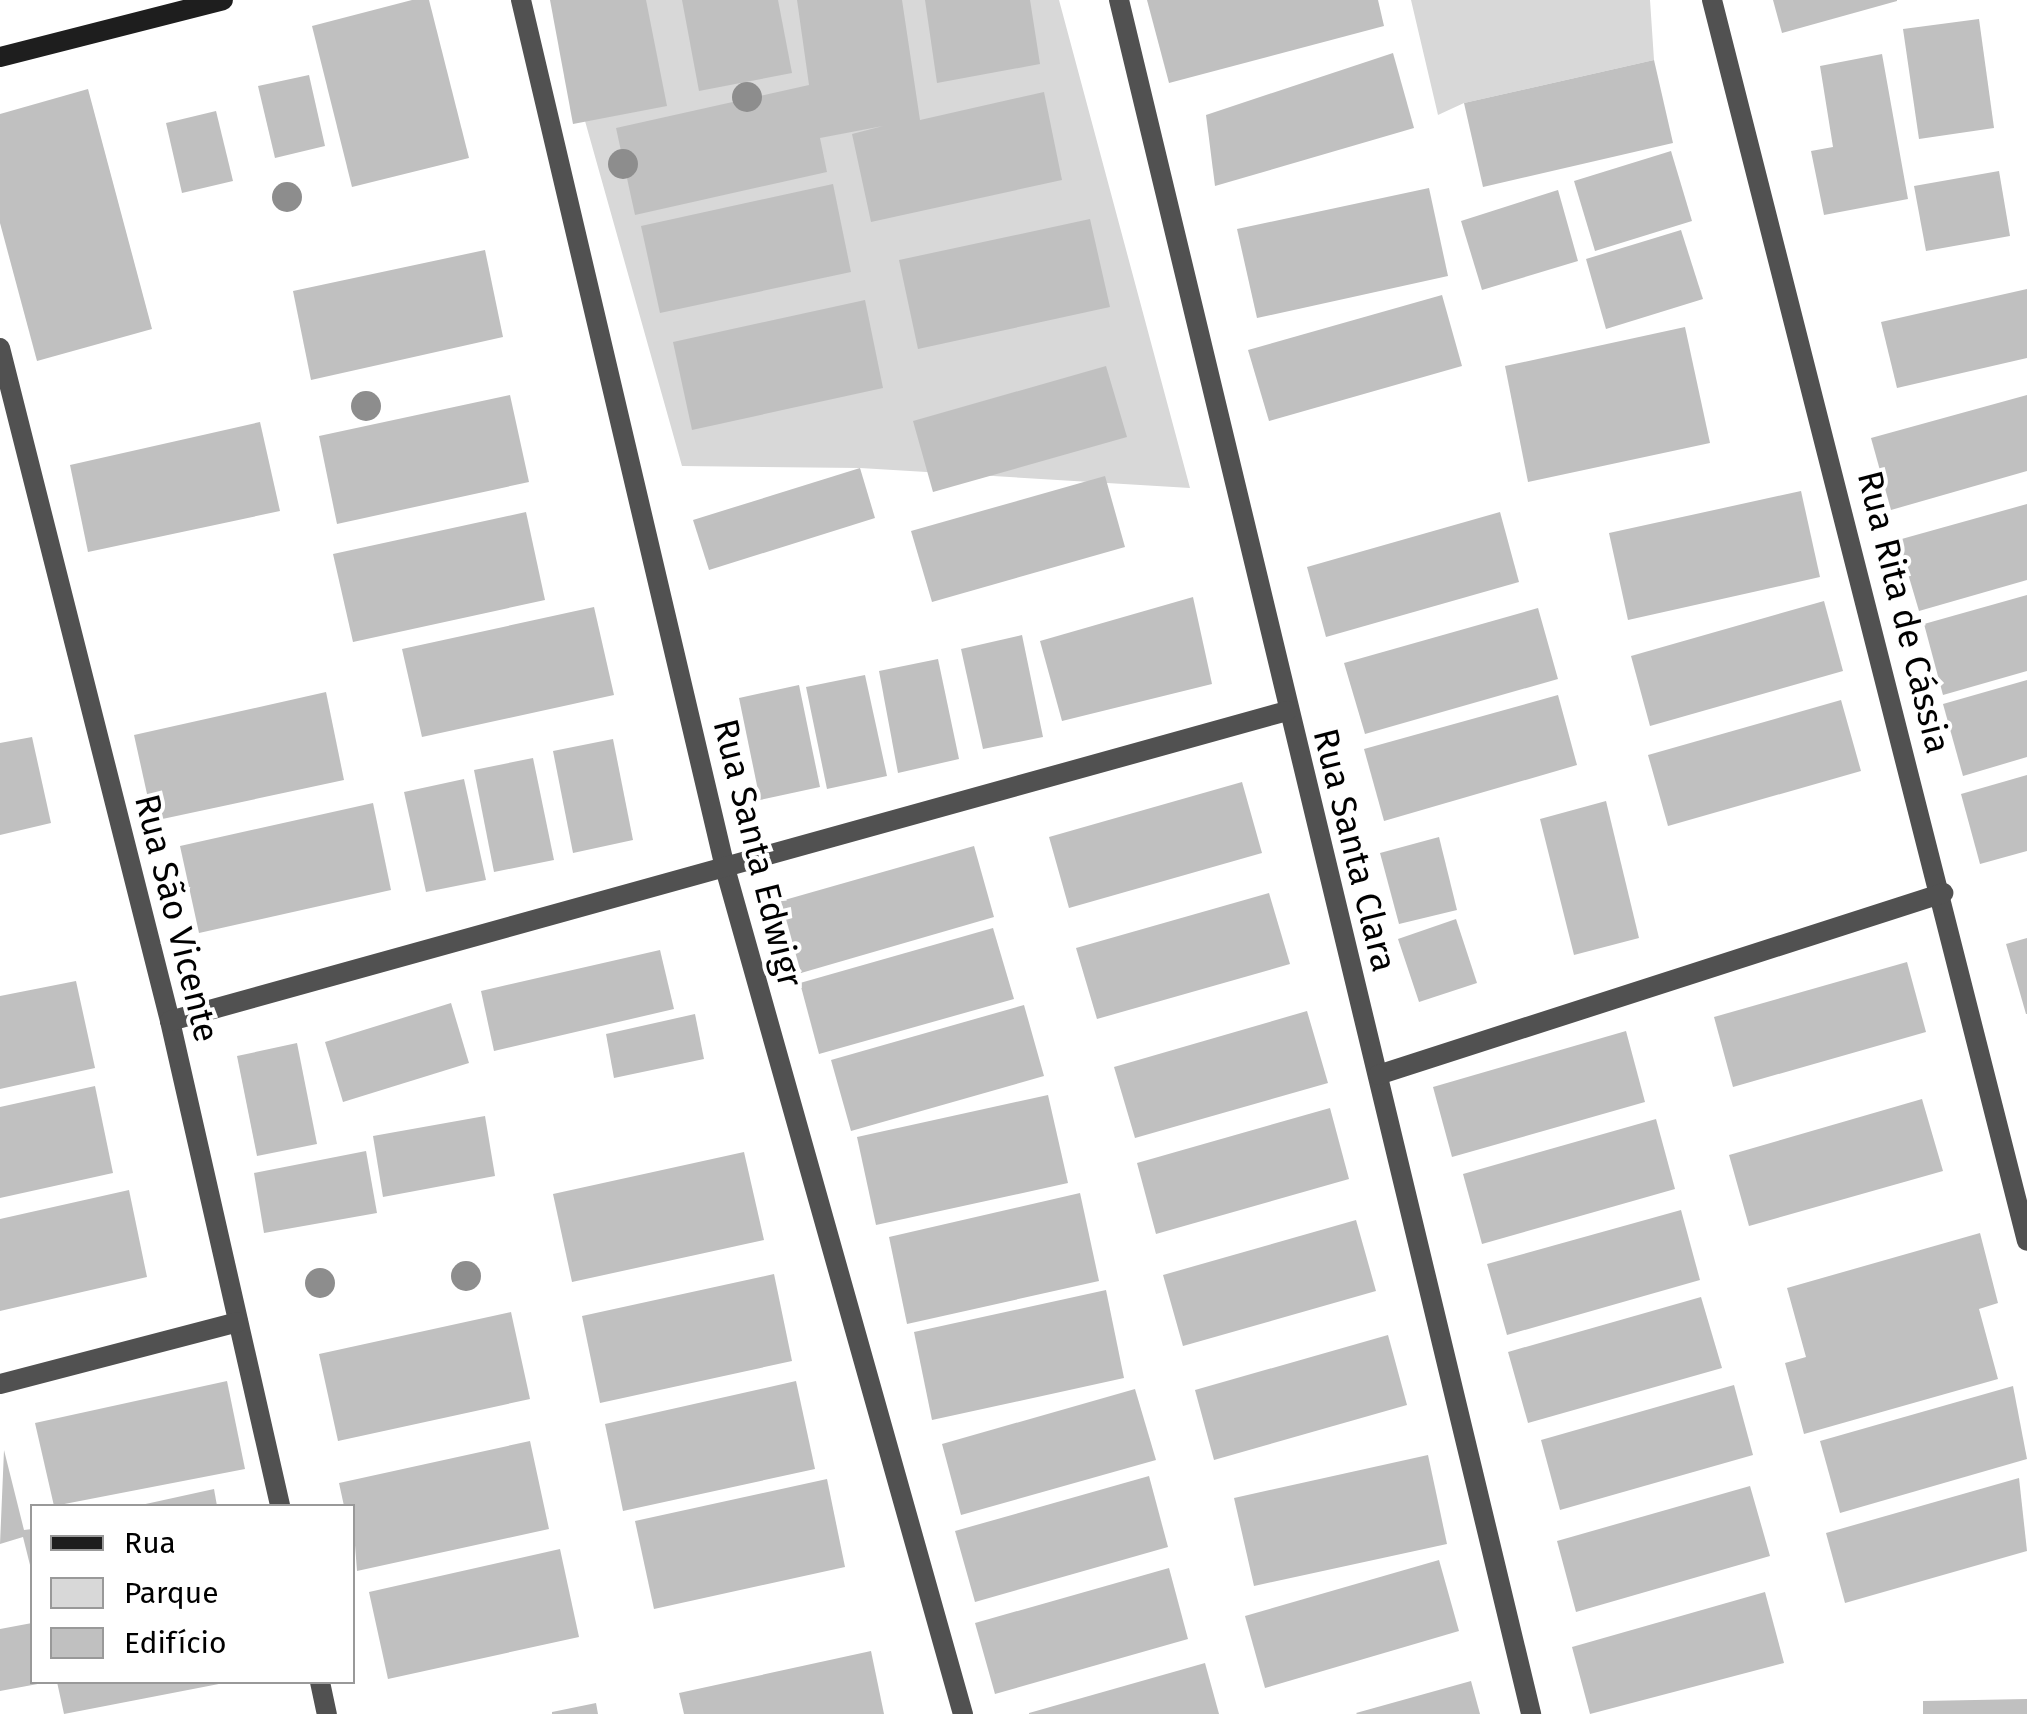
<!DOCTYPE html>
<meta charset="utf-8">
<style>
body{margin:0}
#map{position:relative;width:2027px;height:1714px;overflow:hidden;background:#fff;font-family:"Fira Sans",sans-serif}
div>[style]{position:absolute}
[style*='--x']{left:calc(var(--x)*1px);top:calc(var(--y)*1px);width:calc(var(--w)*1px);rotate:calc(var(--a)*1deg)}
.green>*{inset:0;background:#d8d8d8}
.building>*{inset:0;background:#c0c0c0}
.street>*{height:20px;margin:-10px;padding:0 10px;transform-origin:10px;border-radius:10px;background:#515151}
.secondary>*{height:20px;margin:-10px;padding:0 10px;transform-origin:10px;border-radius:10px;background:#1e1e1e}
.trees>*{width:30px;height:30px;margin:-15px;border-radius:50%;background:#8d8d8d}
span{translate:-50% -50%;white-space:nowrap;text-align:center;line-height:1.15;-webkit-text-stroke:8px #fff;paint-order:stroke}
.street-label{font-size:35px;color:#000}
.legend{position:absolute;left:30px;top:1504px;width:325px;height:180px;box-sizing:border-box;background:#fff;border:2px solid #999;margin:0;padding:12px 18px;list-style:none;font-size:30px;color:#000}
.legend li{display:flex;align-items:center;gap:20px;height:50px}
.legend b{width:50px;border:2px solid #999}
</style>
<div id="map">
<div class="green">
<i style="clip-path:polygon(551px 0,1059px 0,1190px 488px,860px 468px,682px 466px)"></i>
<i style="clip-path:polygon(1411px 0,1650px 0,1654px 60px,1464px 103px,1438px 115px)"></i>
</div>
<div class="building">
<i style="clip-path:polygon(412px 0,429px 0,469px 158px,352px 187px,312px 26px)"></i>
<i style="clip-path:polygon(550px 0,646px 0,667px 106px,573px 124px)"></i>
<i style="clip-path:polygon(682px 0,778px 0,792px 73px,699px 91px)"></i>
<i style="clip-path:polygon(797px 0,902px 0,920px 120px,1044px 92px,1062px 180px,871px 222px,852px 134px,883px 126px,820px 138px,827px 172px,635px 215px,616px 128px,809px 85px)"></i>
<i style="clip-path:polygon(925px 0,1030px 0,1040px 64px,937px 83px)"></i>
<i style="clip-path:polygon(1147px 0,1378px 0,1384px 26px,1169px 83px)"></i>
<i style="clip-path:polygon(1773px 0,1897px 0,1897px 1px,1782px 33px)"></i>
<i style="clip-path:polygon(1979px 19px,1994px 128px,1919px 139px,1903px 29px)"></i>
<i style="clip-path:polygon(1393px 53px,1414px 128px,1215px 186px,1206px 115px)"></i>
<i style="clip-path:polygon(1882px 54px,1908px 199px,1824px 215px,1811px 151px,1833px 147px,1820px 66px)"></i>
<i style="clip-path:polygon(1654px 60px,1673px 143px,1483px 187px,1464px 103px)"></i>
<i style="clip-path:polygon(309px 75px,325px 146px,275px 158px,258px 86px)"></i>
<i style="clip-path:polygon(88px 89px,152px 329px,37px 361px,0 223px,0 114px)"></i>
<i style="clip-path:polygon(216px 111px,233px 181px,182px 193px,166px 123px)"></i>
<i style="clip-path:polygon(1671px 151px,1692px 221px,1595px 251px,1574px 181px)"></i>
<i style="clip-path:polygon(1999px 171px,2010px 236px,1926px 251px,1914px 186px)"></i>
<i style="clip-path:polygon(833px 184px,851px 272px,660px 313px,641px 226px)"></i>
<i style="clip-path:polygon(1429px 188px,1448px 276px,1257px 318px,1237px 229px)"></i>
<i style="clip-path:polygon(1558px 190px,1578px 261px,1482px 290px,1461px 221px)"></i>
<i style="clip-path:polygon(1090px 219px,1110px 307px,918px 349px,899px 260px)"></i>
<i style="clip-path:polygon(1681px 230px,1703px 299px,1606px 329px,1586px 259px)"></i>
<i style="clip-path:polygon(485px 250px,503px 337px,311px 380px,293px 291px)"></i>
<i style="clip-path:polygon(2027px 289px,2027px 358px,1897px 388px,1881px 322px)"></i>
<i style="clip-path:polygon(1442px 295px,1462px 366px,1269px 421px,1248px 350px)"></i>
<i style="clip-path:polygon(865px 300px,883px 388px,692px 430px,673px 342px)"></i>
<i style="clip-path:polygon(1685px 327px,1710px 443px,1528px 482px,1505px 366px)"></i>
<i style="clip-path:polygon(1106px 366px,1127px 437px,933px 492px,913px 421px)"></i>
<i style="clip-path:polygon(510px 395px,529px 482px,337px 524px,319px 436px)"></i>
<i style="clip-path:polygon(2027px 395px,2027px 471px,1891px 510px,1871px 438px)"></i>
<i style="clip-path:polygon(260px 422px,280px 511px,88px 552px,70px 465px)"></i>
<i style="clip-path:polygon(860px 468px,875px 518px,709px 570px,693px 520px)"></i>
<i style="clip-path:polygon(1105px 476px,1125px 547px,932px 602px,911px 531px)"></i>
<i style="clip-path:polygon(1801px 491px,1820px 577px,1628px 620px,1609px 533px)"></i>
<i style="clip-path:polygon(2027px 504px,2027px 580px,1919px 611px,1898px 540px)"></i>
<i style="clip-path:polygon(526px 512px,545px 600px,353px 642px,333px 554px)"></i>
<i style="clip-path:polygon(1500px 512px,1519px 582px,1326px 637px,1307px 567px)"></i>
<i style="clip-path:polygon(2027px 595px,2027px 671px,1943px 695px,1924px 624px)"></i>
<i style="clip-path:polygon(1193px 597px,1212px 684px,1062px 721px,1040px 641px)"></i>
<i style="clip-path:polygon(1824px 601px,1843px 671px,1650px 726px,1631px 656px)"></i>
<i style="clip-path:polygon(594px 607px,614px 695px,422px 737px,402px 649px)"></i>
<i style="clip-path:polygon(1538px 608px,1558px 679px,1365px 734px,1344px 663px)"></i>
<i style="clip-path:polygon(1022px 635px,1043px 737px,983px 749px,961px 649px)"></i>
<i style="clip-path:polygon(938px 659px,959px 759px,898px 773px,879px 671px)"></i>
<i style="clip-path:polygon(865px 675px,887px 776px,827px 789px,806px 687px)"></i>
<i style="clip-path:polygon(2027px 680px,2027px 757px,1963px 776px,1943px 704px)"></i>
<i style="clip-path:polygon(799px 685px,820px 787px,760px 800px,739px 698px)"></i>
<i style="clip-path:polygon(326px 692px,344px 780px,153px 821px,134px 735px)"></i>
<i style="clip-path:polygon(1558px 695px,1577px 765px,1384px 821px,1364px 749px)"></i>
<i style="clip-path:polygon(1841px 700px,1861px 771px,1668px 826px,1648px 755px)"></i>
<i style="clip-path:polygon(32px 737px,51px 823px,0 835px,0 743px)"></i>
<i style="clip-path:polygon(613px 739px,633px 840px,573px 853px,553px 751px)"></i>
<i style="clip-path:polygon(533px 758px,554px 860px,494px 872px,474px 770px)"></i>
<i style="clip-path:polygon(2027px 775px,2027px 851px,1980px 864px,1961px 794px)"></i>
<i style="clip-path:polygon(464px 779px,486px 880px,426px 892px,404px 792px)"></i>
<i style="clip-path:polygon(1242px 782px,1262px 853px,1069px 908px,1049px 837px)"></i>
<i style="clip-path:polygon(1606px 801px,1639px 938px,1574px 955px,1540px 819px)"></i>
<i style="clip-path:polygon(373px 803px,391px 890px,199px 933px,180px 846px)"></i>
<i style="clip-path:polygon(1439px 837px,1457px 910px,1399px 924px,1380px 853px)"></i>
<i style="clip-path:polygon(974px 846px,994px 917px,801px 973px,781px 901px)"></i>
<i style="clip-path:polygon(1269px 893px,1290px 964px,1097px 1019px,1076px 948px)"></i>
<i style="clip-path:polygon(1456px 919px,1477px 983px,1419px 1002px,1398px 939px)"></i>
<i style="clip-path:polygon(993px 928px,1014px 999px,819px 1054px,800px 983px)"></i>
<i style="clip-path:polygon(2027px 938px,2027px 1014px,2026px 1014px,2006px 944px)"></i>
<i style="clip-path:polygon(660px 950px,674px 1009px,494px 1051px,481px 991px)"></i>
<i style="clip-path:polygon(1907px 962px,1926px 1032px,1733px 1087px,1714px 1017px)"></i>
<i style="clip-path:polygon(76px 981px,95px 1068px,0 1089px,0 996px)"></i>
<i style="clip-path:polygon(451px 1003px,469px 1063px,343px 1102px,325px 1042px)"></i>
<i style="clip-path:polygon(1024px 1005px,1044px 1076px,851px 1131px,831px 1060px)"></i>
<i style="clip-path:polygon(1307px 1011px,1328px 1083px,1135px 1138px,1114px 1067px)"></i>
<i style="clip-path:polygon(695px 1014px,704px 1059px,614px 1078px,606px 1034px)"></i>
<i style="clip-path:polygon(1626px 1031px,1645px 1102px,1452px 1157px,1433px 1087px)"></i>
<i style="clip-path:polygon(297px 1043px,317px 1144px,257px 1156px,237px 1056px)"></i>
<i style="clip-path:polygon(95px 1086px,113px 1173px,0 1198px,0 1107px)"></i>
<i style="clip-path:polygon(1048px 1095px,1068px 1183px,876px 1225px,857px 1137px)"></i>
<i style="clip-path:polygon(1922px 1099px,1943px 1171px,1749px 1226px,1729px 1155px)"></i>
<i style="clip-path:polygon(1330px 1108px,1349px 1179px,1156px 1234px,1137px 1163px)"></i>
<i style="clip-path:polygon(485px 1116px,495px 1176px,383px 1197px,373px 1136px)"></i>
<i style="clip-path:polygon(1656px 1119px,1675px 1189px,1482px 1244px,1463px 1174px)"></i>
<i style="clip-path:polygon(366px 1151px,377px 1213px,264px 1233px,254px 1173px)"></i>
<i style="clip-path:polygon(744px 1152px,764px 1240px,572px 1282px,553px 1194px)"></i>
<i style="clip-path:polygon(129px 1190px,147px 1277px,0 1311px,0 1219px)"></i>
<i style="clip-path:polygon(1080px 1193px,1099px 1281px,907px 1324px,889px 1237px)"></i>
<i style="clip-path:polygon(1681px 1210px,1700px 1280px,1507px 1335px,1487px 1264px)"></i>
<i style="clip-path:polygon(1356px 1220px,1376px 1291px,1183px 1346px,1163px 1275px)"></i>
<i style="clip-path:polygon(1980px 1233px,1998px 1303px,1979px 1309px,1998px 1379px,1804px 1434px,1785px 1363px,1806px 1357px,1787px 1288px)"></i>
<i style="clip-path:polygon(774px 1274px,792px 1361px,600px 1403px,582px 1316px)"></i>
<i style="clip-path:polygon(1106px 1290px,1124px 1378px,932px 1420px,914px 1332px)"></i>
<i style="clip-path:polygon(1701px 1297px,1722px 1368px,1528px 1423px,1508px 1352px)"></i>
<i style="clip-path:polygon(511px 1312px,530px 1399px,338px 1441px,319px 1354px)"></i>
<i style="clip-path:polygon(1388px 1335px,1407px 1405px,1214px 1460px,1195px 1390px)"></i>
<i style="clip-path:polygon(227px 1381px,245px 1469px,54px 1506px,35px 1423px)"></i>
<i style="clip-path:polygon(796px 1381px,815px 1469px,623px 1511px,605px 1424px)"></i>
<i style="clip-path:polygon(1734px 1385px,1753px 1455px,1560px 1510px,1541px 1440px)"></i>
<i style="clip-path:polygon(2013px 1386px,2027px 1459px,1840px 1513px,1820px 1441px)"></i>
<i style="clip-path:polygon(1135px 1389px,1156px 1460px,961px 1515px,942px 1444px)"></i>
<i style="clip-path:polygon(530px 1441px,549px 1529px,357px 1571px,352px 1506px,344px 1506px,339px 1483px)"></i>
<i style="clip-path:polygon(4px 1450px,24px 1530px,32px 1529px,32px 1573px,23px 1537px,0 1544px)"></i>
<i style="clip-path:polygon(1428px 1455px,1447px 1544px,1254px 1586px,1234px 1498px)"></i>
<i style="clip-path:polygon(1149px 1476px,1168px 1547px,975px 1602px,955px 1531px)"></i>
<i style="clip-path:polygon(2019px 1478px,2027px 1551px,1845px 1603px,1826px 1533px)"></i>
<i style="clip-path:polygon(827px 1479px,845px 1567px,654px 1609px,635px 1521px)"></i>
<i style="clip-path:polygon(1750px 1486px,1770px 1556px,1576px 1612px,1557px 1541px)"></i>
<i style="clip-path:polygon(214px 1489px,217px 1506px,142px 1506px,141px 1505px)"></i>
<i style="clip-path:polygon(560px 1549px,579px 1637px,388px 1679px,369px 1592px)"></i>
<i style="clip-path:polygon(1439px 1560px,1459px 1631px,1265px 1688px,1245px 1616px)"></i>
<i style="clip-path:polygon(1169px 1568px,1188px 1639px,995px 1694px,975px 1623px)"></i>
<i style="clip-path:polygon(1765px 1592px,1784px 1663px,1590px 1714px,1572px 1647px)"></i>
<i style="clip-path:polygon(32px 1623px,32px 1682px,43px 1683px,0 1691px,0 1629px)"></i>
<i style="clip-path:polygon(871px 1651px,884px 1714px,684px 1714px,679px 1693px)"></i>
<i style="clip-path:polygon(1205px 1663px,1219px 1714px,1029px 1714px,1029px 1713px)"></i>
<i style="clip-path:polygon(1471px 1681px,1480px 1714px,1357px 1714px,1356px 1713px)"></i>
<i style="clip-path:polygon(57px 1682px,224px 1682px,224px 1683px,64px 1714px)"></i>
<i style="clip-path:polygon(2027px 1699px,2027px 1714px,1923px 1714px,1923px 1701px)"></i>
<i style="clip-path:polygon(596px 1703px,598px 1714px,552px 1714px,552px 1712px)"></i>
</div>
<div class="street">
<i style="--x:521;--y:0;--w:892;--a:76.77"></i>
<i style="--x:725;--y:868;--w:879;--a:74.29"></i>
<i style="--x:1119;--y:0;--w:1763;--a:76.48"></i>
<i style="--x:1712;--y:0;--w:1280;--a:75.76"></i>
<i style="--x:0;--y:348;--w:694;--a:75.82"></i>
<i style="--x:170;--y:1021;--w:497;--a:77.2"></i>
<i style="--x:170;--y:1021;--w:1159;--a:-15.51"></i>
<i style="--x:1378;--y:1075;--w:594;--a:-17.85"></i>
<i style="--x:0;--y:1384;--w:246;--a:-14.6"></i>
<i style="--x:320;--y:1682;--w:33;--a:78"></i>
</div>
<div class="secondary">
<i style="--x:0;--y:57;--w:230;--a:-14.3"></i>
</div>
<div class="trees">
<i style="left:747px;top:97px"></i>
<i style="left:623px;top:164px"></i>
<i style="left:287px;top:197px"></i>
<i style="left:366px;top:406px"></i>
<i style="left:466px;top:1276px"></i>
<i style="left:320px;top:1283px"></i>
</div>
<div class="street-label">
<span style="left:1904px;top:612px;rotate:76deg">Rua Rita de Cássia</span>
<span style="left:1355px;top:850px;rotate:76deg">Rua Santa Clara</span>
<span style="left:758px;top:853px;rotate:76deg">Rua Santa Edwigr</span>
<span style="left:177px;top:918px;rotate:76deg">Rua São Vicente</span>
</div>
<ul class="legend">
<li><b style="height:12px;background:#1e1e1e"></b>Rua</li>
<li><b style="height:28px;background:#d8d8d8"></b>Parque</li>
<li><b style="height:28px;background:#c0c0c0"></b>Edifício</li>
</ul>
</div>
